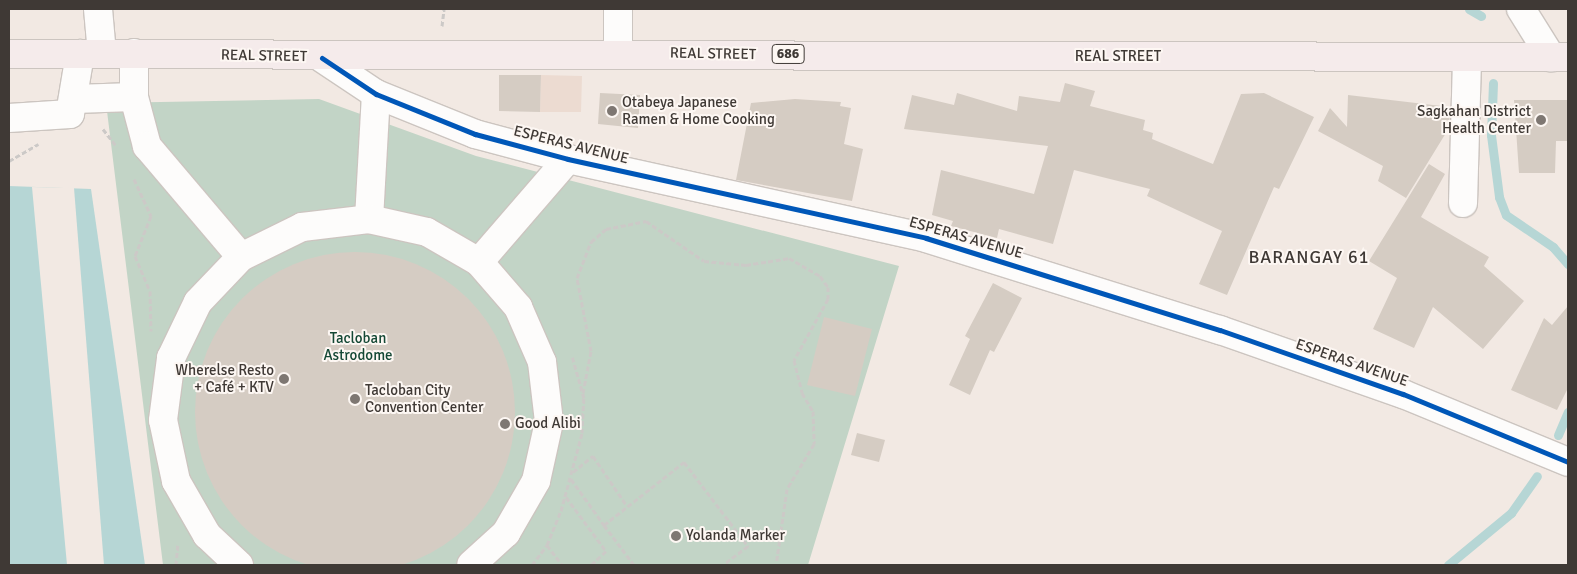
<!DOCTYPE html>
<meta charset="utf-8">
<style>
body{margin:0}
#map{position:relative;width:1577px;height:574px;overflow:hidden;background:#f2e9e3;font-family:Signika,sans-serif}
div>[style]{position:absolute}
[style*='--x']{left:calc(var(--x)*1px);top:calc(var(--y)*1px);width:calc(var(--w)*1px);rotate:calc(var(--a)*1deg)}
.built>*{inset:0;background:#ecdbd1}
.green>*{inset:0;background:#c2d4c6}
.water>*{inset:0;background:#b6d6d5}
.pier>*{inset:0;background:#f2e9e3}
.stream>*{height:9px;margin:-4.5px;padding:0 4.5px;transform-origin:4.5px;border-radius:4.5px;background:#b6d6d5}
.building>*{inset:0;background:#d5ccc3}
.round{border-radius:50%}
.path>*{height:3px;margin-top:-1.5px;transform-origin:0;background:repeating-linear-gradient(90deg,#ccc9c7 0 5px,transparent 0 7.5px)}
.roads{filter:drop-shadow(1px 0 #ccc5c0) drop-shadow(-1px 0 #ccc5c0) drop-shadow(0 1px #ccc5c0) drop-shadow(0 -1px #ccc5c0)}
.minor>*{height:28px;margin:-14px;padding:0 14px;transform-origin:14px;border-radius:14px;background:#fdfcfb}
.major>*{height:28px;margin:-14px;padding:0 14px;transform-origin:14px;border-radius:14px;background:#f5ebeb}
.cycleway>*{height:5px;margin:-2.5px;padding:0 2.5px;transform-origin:2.5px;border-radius:2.5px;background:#0057b8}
.dots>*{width:14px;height:14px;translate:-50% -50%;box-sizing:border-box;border:2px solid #fdf7f3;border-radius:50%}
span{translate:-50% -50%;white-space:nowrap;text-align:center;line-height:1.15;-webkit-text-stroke:4px #fdf7f3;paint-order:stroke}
.shield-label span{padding:1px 4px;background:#fdf7f3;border:1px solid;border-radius:4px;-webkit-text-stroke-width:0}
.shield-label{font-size:14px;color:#3f3935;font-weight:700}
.street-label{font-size:15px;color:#3f3935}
.poi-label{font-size:15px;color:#3f3935}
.left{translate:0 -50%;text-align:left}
.right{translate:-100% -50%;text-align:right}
.park-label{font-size:15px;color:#144835}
.quarter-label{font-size:18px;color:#3f3935;letter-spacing:1px}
.frame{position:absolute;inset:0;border:10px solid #3f3935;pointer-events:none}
</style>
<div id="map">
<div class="built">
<i style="clip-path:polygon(541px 75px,582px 76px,581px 112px,540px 112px)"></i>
</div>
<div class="green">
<i style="clip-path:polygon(319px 99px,476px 156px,899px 266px,808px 565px,163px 565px,106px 103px)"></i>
</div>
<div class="water">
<i style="clip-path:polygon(9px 186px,91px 189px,145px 565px,9px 565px)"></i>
</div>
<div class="pier">
<i style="clip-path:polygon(32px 187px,74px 188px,104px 565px,67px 565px)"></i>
</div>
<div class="stream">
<i style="--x:1469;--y:9;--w:14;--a:30"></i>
<i style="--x:1493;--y:83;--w:52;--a:92.2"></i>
<i style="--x:1491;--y:135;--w:63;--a:82.6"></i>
<i style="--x:1499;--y:197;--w:19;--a:69"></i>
<i style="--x:1506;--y:215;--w:57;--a:34.2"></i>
<i style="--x:1553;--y:247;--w:23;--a:49"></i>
<i style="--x:1558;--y:435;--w:25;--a:-67"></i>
<i style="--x:1448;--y:565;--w:82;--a:-39.5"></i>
<i style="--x:1511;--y:513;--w:45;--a:-54.9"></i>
</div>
<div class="building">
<i style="clip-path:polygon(499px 75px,541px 75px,540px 112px,499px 111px)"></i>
<i style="clip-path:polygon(1065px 83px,1095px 91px,1090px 106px,1145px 120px,1143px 130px,1153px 133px,1152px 139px,1213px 164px,1241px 94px,1264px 93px,1314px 117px,1279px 189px,1274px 187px,1227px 295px,1199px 284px,1222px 231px,1147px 196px,1150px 189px,1074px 170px,1053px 244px,999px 229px,997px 238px,951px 226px,953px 221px,932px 215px,941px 170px,1034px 194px,1048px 146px,904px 129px,912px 95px,954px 105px,957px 93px,1017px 111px,1019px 96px,1060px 102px)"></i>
<i style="clip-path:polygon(600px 93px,640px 95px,638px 128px,598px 124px)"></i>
<i style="clip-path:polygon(1348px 95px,1450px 107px,1449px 128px,1406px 198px,1378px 181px,1383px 166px,1318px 131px,1330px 108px,1347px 127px)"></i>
<i style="clip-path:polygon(795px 99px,841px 102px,840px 106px,851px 108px,844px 144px,863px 149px,852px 201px,736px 180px,751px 103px)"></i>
<i style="clip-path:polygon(1514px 100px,1568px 100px,1568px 141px,1556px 141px,1555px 173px,1519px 173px)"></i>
<i style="clip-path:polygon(1429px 164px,1445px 174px,1421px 217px,1489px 257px,1484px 266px,1524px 301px,1483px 349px,1433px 307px,1414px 348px,1373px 329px,1397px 278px,1369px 261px)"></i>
<i class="round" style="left:195px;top:252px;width:320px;height:320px"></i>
<i style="clip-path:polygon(993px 283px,1022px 298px,994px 352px,990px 350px,970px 395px,949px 385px,970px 339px,965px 336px)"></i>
<i style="clip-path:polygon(1568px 306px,1568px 388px,1557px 410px,1511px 390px,1544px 318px,1552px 325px)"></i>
<i style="clip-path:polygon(824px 317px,872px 329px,855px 396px,807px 385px)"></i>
<i style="clip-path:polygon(857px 433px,885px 440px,879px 462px,851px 455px)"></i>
</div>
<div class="path">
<i style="--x:442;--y:26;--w:17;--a:-83"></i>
<i style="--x:103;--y:129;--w:23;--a:52"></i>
<i style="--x:9;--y:161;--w:34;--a:-30"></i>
<i style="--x:134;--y:179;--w:41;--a:65.3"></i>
<i style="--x:151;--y:216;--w:43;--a:111.8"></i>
<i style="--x:135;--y:256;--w:38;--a:67"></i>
<i style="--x:150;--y:291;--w:40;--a:88.6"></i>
<i style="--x:583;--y:393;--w:43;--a:-79.2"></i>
<i style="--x:591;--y:351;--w:74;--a:-100.9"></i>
<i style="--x:577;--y:278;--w:39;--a:-69"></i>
<i style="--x:591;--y:242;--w:20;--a:-41"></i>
<i style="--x:606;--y:229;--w:41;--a:-11.3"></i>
<i style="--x:646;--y:221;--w:70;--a:34.6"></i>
<i style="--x:704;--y:261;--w:42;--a:5.4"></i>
<i style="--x:746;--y:265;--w:44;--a:-9.2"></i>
<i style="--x:789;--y:258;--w:36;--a:30"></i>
<i style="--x:820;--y:276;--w:14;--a:54"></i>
<i style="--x:828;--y:287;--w:12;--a:90"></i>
<i style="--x:828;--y:299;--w:70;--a:119.1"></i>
<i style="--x:794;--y:360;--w:34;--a:76"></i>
<i style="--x:802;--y:393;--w:21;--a:59"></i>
<i style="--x:813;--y:411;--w:33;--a:88"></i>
<i style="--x:814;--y:444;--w:52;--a:121"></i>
<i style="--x:787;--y:489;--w:77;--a:98.2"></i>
<i style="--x:573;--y:472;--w:26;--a:-39"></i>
<i style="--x:593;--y:456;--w:60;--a:55.8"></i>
<i style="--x:571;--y:479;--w:57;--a:54.3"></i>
<i style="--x:566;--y:497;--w:67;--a:53.5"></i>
<i style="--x:606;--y:551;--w:21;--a:137"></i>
<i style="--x:547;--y:545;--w:25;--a:53"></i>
<i style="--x:176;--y:565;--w:21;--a:-85"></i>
<i style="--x:532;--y:565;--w:25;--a:-53"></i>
<i style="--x:547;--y:545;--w:37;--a:-68"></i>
<i style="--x:561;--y:511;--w:81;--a:-74.9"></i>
<i style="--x:582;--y:433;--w:35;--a:-87"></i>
<i style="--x:584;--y:398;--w:44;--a:-105.9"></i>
<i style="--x:634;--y:565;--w:50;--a:-126.9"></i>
<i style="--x:604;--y:525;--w:102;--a:-38.2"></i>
<i style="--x:684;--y:462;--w:106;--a:52.7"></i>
<i style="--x:748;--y:546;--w:31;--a:143"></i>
</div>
<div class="roads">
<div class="minor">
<i style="--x:98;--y:9;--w:45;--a:84.9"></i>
<i style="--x:1521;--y:9;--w:57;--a:58"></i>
<i style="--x:134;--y:53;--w:44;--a:90"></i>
<i style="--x:134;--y:97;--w:51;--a:75.1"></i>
<i style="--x:147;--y:146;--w:145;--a:49.7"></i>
<i style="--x:618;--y:53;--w:44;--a:-90"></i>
<i style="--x:322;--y:58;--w:65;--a:33.7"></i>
<i style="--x:376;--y:94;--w:107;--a:22"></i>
<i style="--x:475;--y:134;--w:96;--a:15"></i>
<i style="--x:568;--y:159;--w:367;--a:12.4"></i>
<i style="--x:926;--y:238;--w:308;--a:17.4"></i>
<i style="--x:1220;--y:330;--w:194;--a:19.3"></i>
<i style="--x:1403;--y:394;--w:178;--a:22.4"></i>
<i style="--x:74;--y:99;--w:60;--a:-1.9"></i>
<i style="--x:9;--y:118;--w:61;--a:-3.8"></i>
<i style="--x:70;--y:114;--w:61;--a:-80.5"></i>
<i style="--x:1463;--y:203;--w:146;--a:-88.4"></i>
<i style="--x:369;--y:219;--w:125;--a:-86.8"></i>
<i style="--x:479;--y:262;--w:136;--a:-49.2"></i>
<i style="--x:239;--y:565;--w:44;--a:-136.8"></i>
<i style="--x:207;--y:535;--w:62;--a:-119.9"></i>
<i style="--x:176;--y:481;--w:62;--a:-102"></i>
<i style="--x:163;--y:420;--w:63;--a:-82.6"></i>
<i style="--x:171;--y:358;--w:62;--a:-64.3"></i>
<i style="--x:198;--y:302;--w:62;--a:-46.3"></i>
<i style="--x:241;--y:257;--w:68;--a:-26.2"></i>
<i style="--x:302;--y:227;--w:67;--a:-6.8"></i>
<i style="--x:369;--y:219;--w:59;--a:12.6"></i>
<i style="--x:427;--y:232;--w:60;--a:30"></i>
<i style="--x:479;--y:262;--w:60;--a:49.1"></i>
<i style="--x:518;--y:307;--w:60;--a:66.4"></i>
<i style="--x:542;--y:362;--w:60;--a:83.3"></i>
<i style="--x:549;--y:422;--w:60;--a:102.4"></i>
<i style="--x:536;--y:481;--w:60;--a:120"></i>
<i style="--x:506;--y:533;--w:47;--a:137.6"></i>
</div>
<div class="major">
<i style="--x:9;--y:54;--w:1559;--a:0.11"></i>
</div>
</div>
<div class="cycleway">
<i style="--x:322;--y:58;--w:65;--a:33.7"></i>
<i style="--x:376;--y:94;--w:107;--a:22"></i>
<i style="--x:475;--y:134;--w:96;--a:15"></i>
<i style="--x:568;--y:159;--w:367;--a:12.4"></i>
<i style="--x:926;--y:238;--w:308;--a:17.4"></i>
<i style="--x:1220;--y:330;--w:194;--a:19.3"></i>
<i style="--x:1403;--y:394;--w:178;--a:22.4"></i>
</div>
<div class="dots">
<i style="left:612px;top:111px;background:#7e7772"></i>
<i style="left:1541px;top:120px;background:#7e7772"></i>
<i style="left:284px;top:379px;background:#7e7772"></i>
<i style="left:355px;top:399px;background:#7e7772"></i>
<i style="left:505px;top:424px;background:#7e7772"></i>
<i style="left:676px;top:536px;background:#7e7772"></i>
</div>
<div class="shield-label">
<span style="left:788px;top:54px">686</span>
</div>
<div class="street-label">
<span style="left:713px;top:54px;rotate:1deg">REAL STREET</span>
<span style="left:264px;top:56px;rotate:1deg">REAL STREET</span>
<span style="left:1118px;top:57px">REAL STREET</span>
<span style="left:571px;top:145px;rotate:14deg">ESPERAS AVENUE</span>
<span style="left:966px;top:238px;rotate:16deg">ESPERAS AVENUE</span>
<span style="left:1352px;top:363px;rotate:19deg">ESPERAS AVENUE</span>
</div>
<div class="poi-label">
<span class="left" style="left:622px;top:111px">Otabeya Japanese<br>Ramen &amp; Home Cooking</span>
<span class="right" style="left:1531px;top:120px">Sagkahan District<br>Health Center</span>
<span class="right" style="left:274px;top:379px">Wherelse Resto<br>+ Café + KTV</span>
<span class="left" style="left:365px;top:399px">Tacloban City<br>Convention Center</span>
<span class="left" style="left:515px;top:424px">Good Alibi</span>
<span class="left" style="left:686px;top:536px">Yolanda Marker</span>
</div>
<div class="park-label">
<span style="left:358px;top:347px">Tacloban<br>Astrodome</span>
</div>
<div class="quarter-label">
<span style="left:1309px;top:257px">BARANGAY 61</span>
</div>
<div class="frame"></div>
</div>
